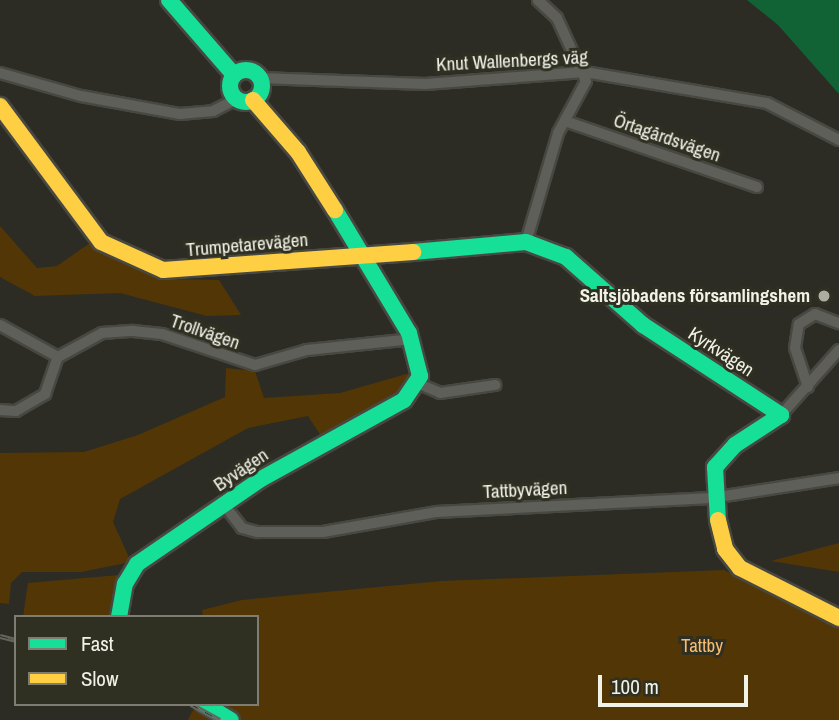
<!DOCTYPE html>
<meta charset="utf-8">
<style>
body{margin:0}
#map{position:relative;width:839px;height:720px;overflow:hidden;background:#2c2c24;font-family:"Archivo Narrow",sans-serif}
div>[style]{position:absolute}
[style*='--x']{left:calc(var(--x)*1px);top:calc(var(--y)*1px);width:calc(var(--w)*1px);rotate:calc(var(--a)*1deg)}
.green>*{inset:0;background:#533606}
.water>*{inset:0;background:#116235}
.roads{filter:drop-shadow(2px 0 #484842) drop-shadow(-2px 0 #484842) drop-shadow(0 2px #484842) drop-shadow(0 -2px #484842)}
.street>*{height:10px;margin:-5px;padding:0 5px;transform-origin:5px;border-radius:5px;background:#5e5f59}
.fast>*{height:16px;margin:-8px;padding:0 8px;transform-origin:8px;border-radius:8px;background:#16e098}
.fast>.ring{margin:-8px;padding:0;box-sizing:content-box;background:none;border:16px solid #16e098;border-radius:50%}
.slow>*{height:16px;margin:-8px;padding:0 8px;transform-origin:8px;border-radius:8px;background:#ffcf43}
.rail>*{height:5px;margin-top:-2.5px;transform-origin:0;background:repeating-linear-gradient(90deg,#2f3021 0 8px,#656560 0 16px);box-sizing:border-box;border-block:2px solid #656560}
.dots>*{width:19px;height:19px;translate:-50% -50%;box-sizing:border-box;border:4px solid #2f3021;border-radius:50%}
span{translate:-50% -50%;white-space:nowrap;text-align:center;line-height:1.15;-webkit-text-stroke:6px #2f3021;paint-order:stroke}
.street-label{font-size:19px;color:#f1f2e8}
.poi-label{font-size:19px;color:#f1f2e8;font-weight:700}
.right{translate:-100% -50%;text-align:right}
.park-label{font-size:19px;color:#f6bc73}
.legend{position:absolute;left:14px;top:615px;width:245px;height:91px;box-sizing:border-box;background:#2f3021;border:2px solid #7d7e71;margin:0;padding:9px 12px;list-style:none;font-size:21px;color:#f1f2e8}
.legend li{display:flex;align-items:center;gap:14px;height:35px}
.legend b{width:35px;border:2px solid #7d7e71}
.scale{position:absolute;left:598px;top:675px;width:150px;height:32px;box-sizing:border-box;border:4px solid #f1f2e8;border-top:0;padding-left:9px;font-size:21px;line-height:24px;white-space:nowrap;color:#f1f2e8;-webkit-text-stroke:5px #2f3021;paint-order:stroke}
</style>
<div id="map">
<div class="green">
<i style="clip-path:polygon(0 226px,37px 268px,57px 266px,90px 243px,164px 279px,219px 280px,241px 315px,207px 316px,120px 293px,35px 296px,0 277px)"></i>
<i style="clip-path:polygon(226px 368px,255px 371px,264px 398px,340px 393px,410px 373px,393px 399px,321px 436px,308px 416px,248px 428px,120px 499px,113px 522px,131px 562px,81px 572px,22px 572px,11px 583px,9px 604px,0 603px,0 453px,84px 452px,138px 435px,225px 397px)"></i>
<i style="clip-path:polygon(839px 543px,839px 572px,771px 561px)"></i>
<i style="clip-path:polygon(724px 570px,839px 627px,839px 720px,188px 720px,196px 704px,257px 704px,257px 617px,203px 617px,202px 610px,242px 600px,442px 581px)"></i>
<i style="clip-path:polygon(119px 575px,109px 617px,23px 617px,28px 583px)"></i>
</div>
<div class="water">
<i style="clip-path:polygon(747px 0,839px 0,839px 94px,778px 25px)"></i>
</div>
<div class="roads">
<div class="street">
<i style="--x:0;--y:73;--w:84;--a:15.9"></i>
<i style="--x:81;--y:96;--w:101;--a:10.3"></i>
<i style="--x:180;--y:114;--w:33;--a:-5"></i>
<i style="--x:213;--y:111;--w:27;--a:-27"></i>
<i style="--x:260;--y:78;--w:165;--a:2.1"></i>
<i style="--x:425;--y:84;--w:160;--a:-4.3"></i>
<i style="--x:585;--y:72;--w:185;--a:9.7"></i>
<i style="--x:767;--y:103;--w:81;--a:27.2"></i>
<i style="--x:565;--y:121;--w:203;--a:19"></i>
<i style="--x:526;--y:242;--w:114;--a:-73.6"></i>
<i style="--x:558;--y:133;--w:59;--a:-61.7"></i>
<i style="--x:586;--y:81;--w:69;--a:-114.7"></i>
<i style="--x:557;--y:18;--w:26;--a:-137"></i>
<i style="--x:0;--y:325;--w:66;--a:28.9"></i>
<i style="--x:58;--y:357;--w:50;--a:-28.6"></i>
<i style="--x:102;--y:333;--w:31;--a:-4"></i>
<i style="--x:133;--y:331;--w:29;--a:6"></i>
<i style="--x:162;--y:334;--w:98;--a:18.4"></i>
<i style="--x:255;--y:365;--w:54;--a:-16.1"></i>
<i style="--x:307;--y:350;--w:106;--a:-6"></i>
<i style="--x:417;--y:383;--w:25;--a:23"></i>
<i style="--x:440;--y:393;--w:56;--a:-8.3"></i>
<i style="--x:808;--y:387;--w:41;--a:-108.4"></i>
<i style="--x:795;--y:348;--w:24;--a:-81"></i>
<i style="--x:799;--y:324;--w:19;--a:-32"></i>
<i style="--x:815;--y:314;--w:26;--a:21"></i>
<i style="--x:0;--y:410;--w:16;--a:4"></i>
<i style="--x:16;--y:411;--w:34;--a:-30"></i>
<i style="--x:45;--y:394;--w:39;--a:-71"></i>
<i style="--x:781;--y:415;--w:87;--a:-48.3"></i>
<i style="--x:225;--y:506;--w:28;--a:52"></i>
<i style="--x:242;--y:528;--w:16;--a:15"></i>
<i style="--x:257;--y:532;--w:66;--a:0"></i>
<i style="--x:323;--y:532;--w:116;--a:-10"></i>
<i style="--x:437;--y:512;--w:275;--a:-2.9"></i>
<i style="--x:712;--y:498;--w:129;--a:-8.9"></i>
</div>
<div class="fast">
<i style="--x:169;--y:0;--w:99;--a:49.1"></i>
<i class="ring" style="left:230px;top:70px;width:16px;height:16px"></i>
<i style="--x:413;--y:252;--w:113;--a:-5.1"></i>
<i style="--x:526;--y:242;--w:43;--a:20.6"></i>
<i style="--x:566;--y:257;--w:103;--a:41.4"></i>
<i style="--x:643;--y:325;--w:165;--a:33.1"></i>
<i style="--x:781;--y:415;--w:55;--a:146.9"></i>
<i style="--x:735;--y:445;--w:30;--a:132"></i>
<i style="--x:715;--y:467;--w:53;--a:86.8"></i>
<i style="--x:119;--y:617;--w:34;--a:-80"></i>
<i style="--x:125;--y:584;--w:23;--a:-59"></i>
<i style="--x:137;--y:564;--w:150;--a:-34.4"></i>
<i style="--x:261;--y:479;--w:163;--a:-28.9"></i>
<i style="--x:404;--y:400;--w:29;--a:-56"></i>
<i style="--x:420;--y:376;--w:44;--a:-104.3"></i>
<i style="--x:409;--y:333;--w:144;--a:-121"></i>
<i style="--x:204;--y:704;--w:31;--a:31"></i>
</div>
<div class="slow">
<i style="--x:253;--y:100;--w:69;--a:49.1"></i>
<i style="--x:298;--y:152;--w:69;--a:57.5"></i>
<i style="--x:0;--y:106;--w:169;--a:53.4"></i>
<i style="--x:101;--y:242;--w:68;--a:24.3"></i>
<i style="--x:163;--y:270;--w:251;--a:-4.1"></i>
<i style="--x:718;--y:520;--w:30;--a:76"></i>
<i style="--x:725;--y:549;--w:24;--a:52"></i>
<i style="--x:740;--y:568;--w:111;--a:26.8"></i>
</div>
</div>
<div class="rail">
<i style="--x:0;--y:636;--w:16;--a:14"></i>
<i style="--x:191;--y:704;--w:33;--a:29"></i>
</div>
<div class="dots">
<i style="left:824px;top:296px;background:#acada3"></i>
</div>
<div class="street-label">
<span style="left:512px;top:61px;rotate:-3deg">Knut Wallenbergs väg</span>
<span style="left:667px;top:138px;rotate:19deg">Örtagårdsvägen</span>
<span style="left:247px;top:245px;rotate:-5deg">Trumpetarevägen</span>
<span style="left:205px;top:332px;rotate:19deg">Trollvägen</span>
<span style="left:721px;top:352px;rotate:33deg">Kyrkvägen</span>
<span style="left:241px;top:470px;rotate:-34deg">Byvägen</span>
<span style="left:525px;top:490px;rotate:-3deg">Tattbyvägen</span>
</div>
<div class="poi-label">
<span class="right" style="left:810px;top:296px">Saltsjöbadens församlingshem</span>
</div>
<div class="park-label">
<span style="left:702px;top:646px">Tattby</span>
</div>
<ul class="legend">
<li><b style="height:9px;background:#16e098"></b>Fast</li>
<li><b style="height:9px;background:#ffcf43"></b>Slow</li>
</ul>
<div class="scale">100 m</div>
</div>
